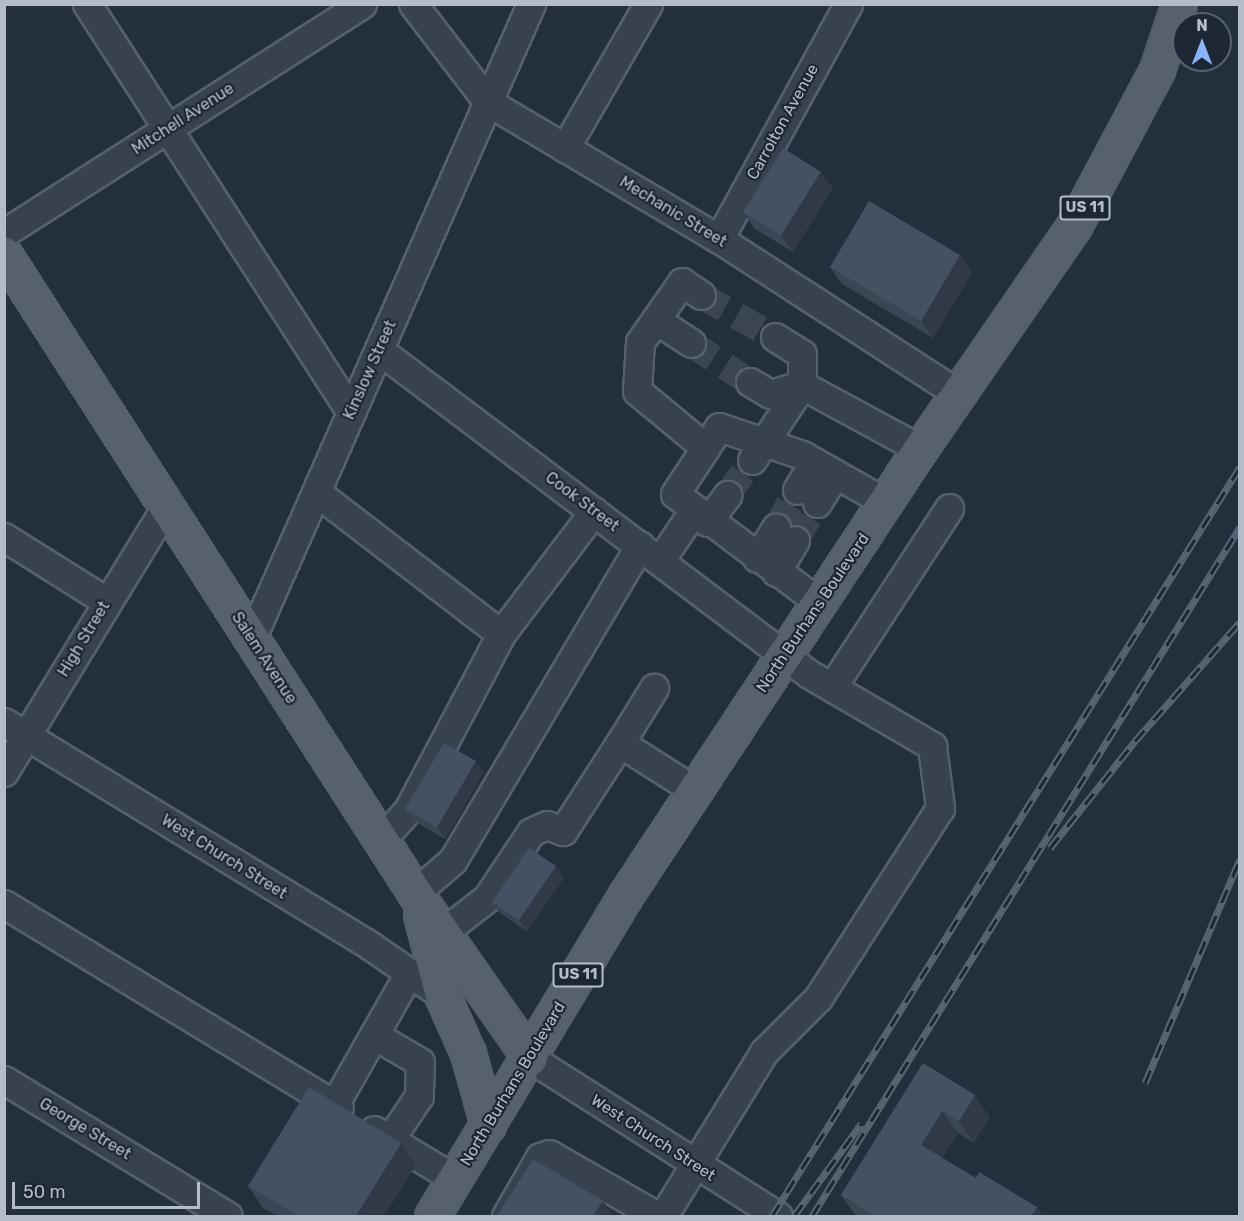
<!DOCTYPE html>
<style>
body{margin:0}
#map{position:relative;width:1244px;height:1221px;overflow:hidden;background:#242f3e;font-family:Rubik,sans-serif}
div>[style]{position:absolute}
[style*='--x']{left:calc(var(--x)*1px);top:calc(var(--y)*1px);width:calc(var(--w)*1px);rotate:calc(var(--a)*1deg)}
.minor-tunnel>*{height:27px;margin-top:-13.5px;transform-origin:0;background:repeating-linear-gradient(90deg,#3a4453 0 27px,transparent 0 41px)}
.roads{filter:drop-shadow(2px 0 #565f6c) drop-shadow(-2px 0 #565f6c) drop-shadow(0 2px #565f6c) drop-shadow(0 -2px #565f6c)}
.minor>*{height:27px;margin:-13.5px;padding:0 13.5px;transform-origin:13.5px;border-radius:13.5px;background:#38414e}
.major>*{height:33px;margin:-16.5px;padding:0 16.5px;transform-origin:16.5px;border-radius:16.5px;background:#56606e}
.rail>*{height:7px;margin-top:-3.5px;transform-origin:0;background:repeating-linear-gradient(90deg,#1d2633 0 14px,#5a6575 0 28px);box-sizing:border-box;border-block:2px solid #5a6575}
.wall>*{inset:0;background:#3b4654}
.shaded-wall>*{inset:0;background:#303945}
.building>*{inset:0;background:#455162}
span{translate:-50% -50%;white-space:nowrap;text-align:center;line-height:1.15;-webkit-text-stroke:4.5px #1d2633;paint-order:stroke}
.shield-label span{padding:2px 4px;background:#1d2633;border:2px solid;border-radius:4px;-webkit-text-stroke-width:0}
.shield-label{font-size:15px;color:#b4bcc9;font-weight:700}
.street-label{font-size:16px;color:#b4bcc9}
.frame{position:absolute;inset:0;border:6px solid #b4bcc9;pointer-events:none}
.north{position:absolute;left:1172px;top:12px;width:60px;height:60px;box-sizing:border-box;background:#1d2633;border:2px solid #59626f;border-radius:50%;rotate:0deg;font-size:16px;font-weight:700;line-height:24px;text-align:center;color:#b4bcc9}
.north::after{content:'';display:block;margin:auto;width:21px;height:27px;background:#8ab4f8;clip-path:polygon(50% 0,100% 100%,50% 72%,0 100%)}
.scale{position:absolute;left:12px;top:1182px;width:188px;height:27px;box-sizing:border-box;border:3px solid #b4bcc9;border-top:0;padding-left:8px;font-size:18px;line-height:21px;white-space:nowrap;color:#b4bcc9;-webkit-text-stroke:4px #1d2633;paint-order:stroke}
</style>
<div id="map">
<div class="minor-tunnel">
<i style="--x:701;--y:295;--w:85;--a:29.6"></i>
<i style="--x:691;--y:343;--w:71;--a:33.5"></i>
<i style="--x:727;--y:495;--w:43;--a:-54.5"></i>
<i style="--x:776;--y:527;--w:43;--a:-60.4"></i>
<i style="--x:795;--y:540;--w:43;--a:-59.3"></i>
</div>
<div class="roads">
<div class="minor">
<i style="--x:87;--y:4;--w:486;--a:57.1"></i>
<i style="--x:413;--y:4;--w:123;--a:52.6"></i>
<i style="--x:488;--y:102;--w:269;--a:30.7"></i>
<i style="--x:719;--y:239;--w:286;--a:32.9"></i>
<i style="--x:565;--y:148;--w:166;--a:-60"></i>
<i style="--x:4;--y:233;--w:425;--a:-32.6"></i>
<i style="--x:719;--y:239;--w:268;--a:-61.2"></i>
<i style="--x:701;--y:295;--w:23;--a:-146"></i>
<i style="--x:682;--y:282;--w:73;--a:125"></i>
<i style="--x:640;--y:342;--w:49;--a:93.5"></i>
<i style="--x:637;--y:391;--w:89;--a:39.6"></i>
<i style="--x:656;--y:320;--w:42;--a:33.3"></i>
<i style="--x:379;--y:350;--w:538;--a:37"></i>
<i style="--x:809;--y:674;--w:143;--a:30.3"></i>
<i style="--x:932;--y:746;--w:63;--a:82.6"></i>
<i style="--x:940;--y:808;--w:226;--a:122.7"></i>
<i style="--x:818;--y:998;--w:76;--a:135"></i>
<i style="--x:764;--y:1052;--w:193;--a:121.6"></i>
<i style="--x:750;--y:382;--w:23;--a:31"></i>
<i style="--x:770;--y:394;--w:33;--a:-16"></i>
<i style="--x:802;--y:385;--w:134;--a:28.5"></i>
<i style="--x:752;--y:460;--w:90;--a:-56.3"></i>
<i style="--x:802;--y:385;--w:31;--a:-90"></i>
<i style="--x:802;--y:354;--w:32;--a:-148"></i>
<i style="--x:797;--y:490;--w:33;--a:-59"></i>
<i style="--x:316;--y:492;--w:233;--a:37.5"></i>
<i style="--x:501;--y:634;--w:154;--a:-52.9"></i>
<i style="--x:817;--y:503;--w:34;--a:-58"></i>
<i style="--x:707;--y:522;--w:34;--a:-53"></i>
<i style="--x:4;--y:537;--w:120;--a:32.1"></i>
<i style="--x:757;--y:558;--w:36;--a:-58"></i>
<i style="--x:661;--y:559;--w:59;--a:-56"></i>
<i style="--x:776;--y:572;--w:37;--a:-59"></i>
<i style="--x:820;--y:603;--w:181;--a:-143.1"></i>
<i style="--x:675;--y:494;--w:80;--a:-56.7"></i>
<i style="--x:719;--y:427;--w:88;--a:18.6"></i>
<i style="--x:802;--y:455;--w:98;--a:29.5"></i>
<i style="--x:252;--y:637;--w:692;--a:-66.21"></i>
<i style="--x:832;--y:687;--w:214;--a:-56.8"></i>
<i style="--x:4;--y:722;--w:431;--a:31.4"></i>
<i style="--x:372;--y:947;--w:85;--a:34.4"></i>
<i style="--x:620;--y:743;--w:65;--a:-58.3"></i>
<i style="--x:4;--y:772;--w:311;--a:-58.6"></i>
<i style="--x:381;--y:840;--w:40;--a:-48"></i>
<i style="--x:408;--y:810;--w:199;--a:-62.1"></i>
<i style="--x:415;--y:893;--w:50;--a:-41"></i>
<i style="--x:453;--y:860;--w:366;--a:-59.3"></i>
<i style="--x:4;--y:904;--w:392;--a:31.3"></i>
<i style="--x:442;--y:933;--w:57;--a:-37.9"></i>
<i style="--x:487;--y:898;--w:79;--a:-56.3"></i>
<i style="--x:531;--y:832;--w:17;--a:-24"></i>
<i style="--x:547;--y:825;--w:17;--a:21"></i>
<i style="--x:563;--y:831;--w:105;--a:-57.1"></i>
<i style="--x:620;--y:743;--w:88;--a:32.4"></i>
<i style="--x:374;--y:1035;--w:53;--a:30.4"></i>
<i style="--x:420;--y:1062;--w:34;--a:92"></i>
<i style="--x:419;--y:1096;--w:52;--a:124"></i>
<i style="--x:530;--y:1058;--w:294;--a:32.5"></i>
<i style="--x:4;--y:1080;--w:262;--a:31.3"></i>
<i style="--x:334;--y:1105;--w:152;--a:-60.4"></i>
<i style="--x:374;--y:1130;--w:95;--a:31.2"></i>
<i style="--x:506;--y:1216;--w:68;--a:-60"></i>
<i style="--x:540;--y:1157;--w:9;--a:-18"></i>
<i style="--x:549;--y:1154;--w:125;--a:29.9"></i>
</div>
<div class="major">
<i style="--x:4;--y:254;--w:760;--a:57.25"></i>
<i style="--x:415;--y:893;--w:201;--a:55.1"></i>
<i style="--x:421;--y:915;--w:83;--a:75.3"></i>
<i style="--x:442;--y:995;--w:64;--a:65.9"></i>
<i style="--x:468;--y:1053;--w:75;--a:74.5"></i>
<i style="--x:432;--y:1216;--w:377;--a:-58.9"></i>
<i style="--x:627;--y:893;--w:532;--a:-56.58"></i>
<i style="--x:920;--y:449;--w:271;--a:-55.4"></i>
<i style="--x:1074;--y:226;--w:177;--a:-62"></i>
<i style="--x:1157;--y:70;--w:70;--a:-71.6"></i>
</div>
</div>
<div class="rail">
<i style="--x:1050;--y:848;--w:137;--a:-51.5"></i>
<i style="--x:1135;--y:741;--w:159;--a:-48.6"></i>
<i style="--x:1145;--y:1083;--w:243;--a:-67"></i>
<i style="--x:772;--y:1216;--w:883;--a:-58"></i>
<i style="--x:794;--y:1216;--w:114;--a:-53.9"></i>
<i style="--x:812;--y:1216;--w:811;--a:-58.15"></i>
</div>
<div class="wall">
<i style="clip-path:polygon(833px 188px,793px 252px,755px 229px,743px 212px)"></i>
<i style="clip-path:polygon(830px 267px,972px 272px,933px 338px,842px 284px)"></i>
<i style="clip-path:polygon(484px 772px,445px 839px,413px 820px,405px 809px)"></i>
<i style="clip-path:polygon(556px 866px,564px 878px,527px 931px,500px 913px,492px 902px)"></i>
<i style="clip-path:polygon(923px 1063px,990px 1117px,974px 1143px,958px 1133px,942px 1158px,976px 1178px,1043px 1216px,856px 1216px,841px 1195px)"></i>
<i style="clip-path:polygon(401px 1143px,416px 1165px,384px 1216px,278px 1216px,263px 1208px,248px 1186px)"></i>
</div>
<div class="shaded-wall">
<i style="clip-path:polygon(821px 172px,833px 188px,793px 252px,781px 235px)"></i>
<i style="clip-path:polygon(960px 255px,972px 272px,933px 338px,921px 321px)"></i>
<i style="clip-path:polygon(476px 761px,484px 772px,445px 839px,437px 827px)"></i>
<i style="clip-path:polygon(556px 866px,564px 878px,527px 931px,519px 920px)"></i>
<i style="clip-path:polygon(975px 1095px,990px 1117px,974px 1143px,959px 1121px)"></i>
<i style="clip-path:polygon(942px 1111px,958px 1133px,936px 1167px,921px 1145px)"></i>
<i style="clip-path:polygon(401px 1143px,416px 1165px,384px 1216px,356px 1216px)"></i>
<i style="clip-path:polygon(603px 1201px,614px 1216px,593px 1216px)"></i>
<i style="clip-path:polygon(1037px 1207px,1043px 1216px,1031px 1216px)"></i>
</div>
<div class="building">
<i style="clip-path:polygon(783px 148px,821px 172px,781px 235px,743px 212px)"></i>
<i style="clip-path:polygon(869px 201px,960px 255px,921px 321px,830px 267px)"></i>
<i style="clip-path:polygon(444px 743px,476px 761px,437px 827px,405px 809px)"></i>
<i style="clip-path:polygon(529px 848px,556px 866px,519px 920px,492px 902px)"></i>
<i style="clip-path:polygon(923px 1063px,975px 1095px,959px 1121px,942px 1111px,921px 1145px,976px 1178px,979px 1172px,1037px 1207px,1031px 1216px,876px 1216px,841px 1195px)"></i>
<i style="clip-path:polygon(309px 1087px,401px 1143px,356px 1216px,299px 1216px,248px 1186px)"></i>
<i style="clip-path:polygon(533px 1159px,603px 1201px,593px 1216px,497px 1216px)"></i>
</div>
<div class="shield-label">
<span style="left:1085px;top:208px">US 11</span>
<span style="left:578px;top:975px">US 11</span>
</div>
<div class="street-label">
<span style="left:183px;top:119px;rotate:-33deg">Mitchell Avenue</span>
<span style="left:783px;top:122px;rotate:-61deg">Carrolton Avenue</span>
<span style="left:673px;top:212px;rotate:31deg">Mechanic Street</span>
<span style="left:370px;top:370px;rotate:-66deg">Kinslow Street</span>
<span style="left:582px;top:502px;rotate:37deg">Cook Street</span>
<span style="left:813px;top:613px;rotate:-56deg">North Burhans Boulevard</span>
<span style="left:84px;top:639px;rotate:-59deg">High Street</span>
<span style="left:264px;top:658px;rotate:57deg">Salem Avenue</span>
<span style="left:224px;top:857px;rotate:32deg">West Church Street</span>
<span style="left:513px;top:1084px;rotate:-59deg">North Burhans Boulevard</span>
<span style="left:85px;top:1129px;rotate:31deg">George Street</span>
<span style="left:653px;top:1138px;rotate:33deg">West Church Street</span>
</div>
<div class="frame"></div>
<div class="north">N</div>
<div class="scale">50 m</div>
</div>
